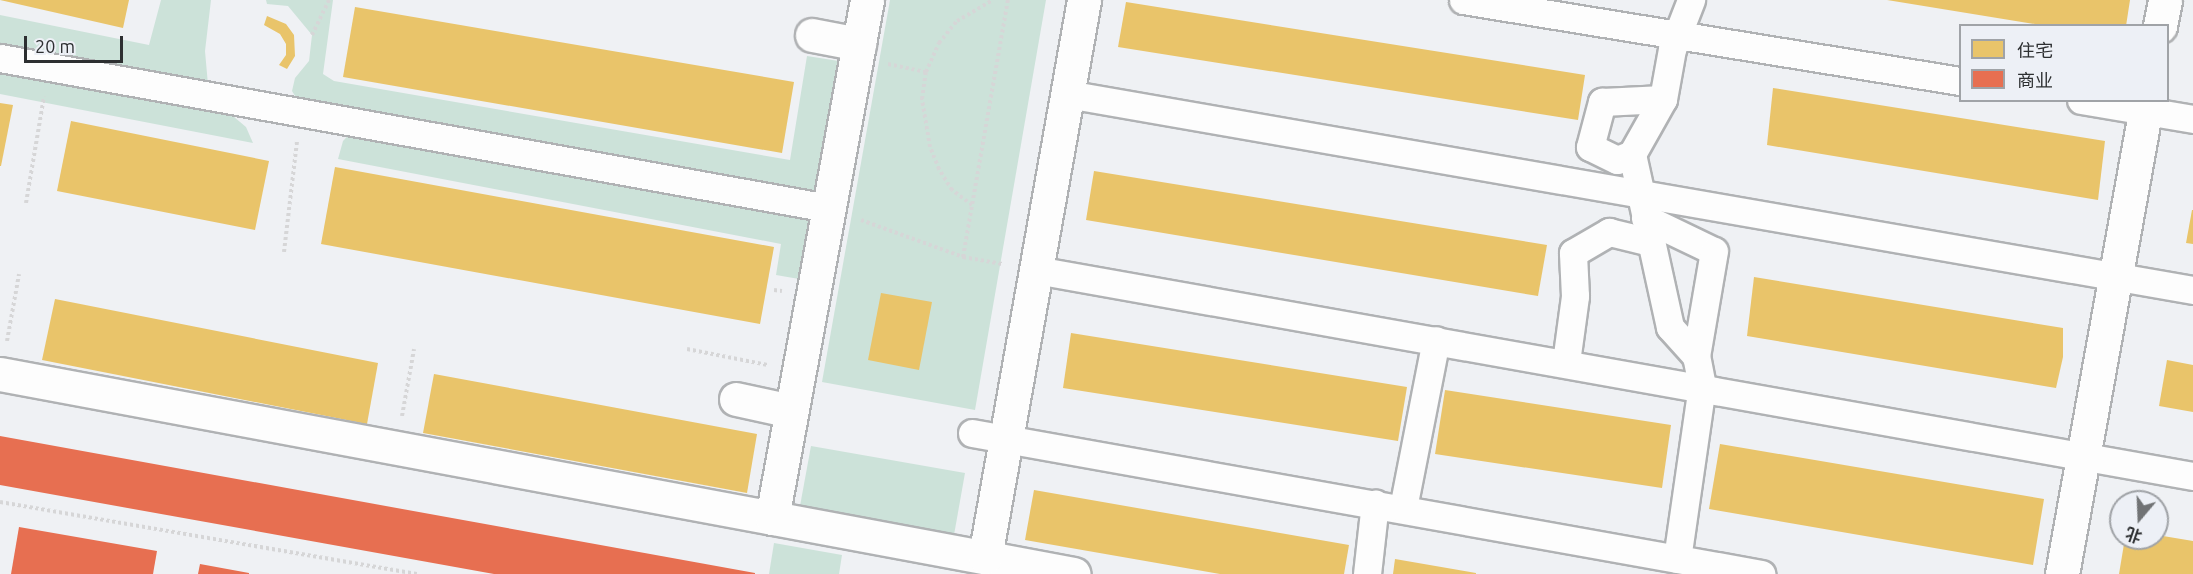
<!DOCTYPE html>
<meta charset="utf-8">
<style>
body{margin:0}
#map{position:relative;width:2193px;height:574px;overflow:hidden;background:#eff1f4;font-family:Ubuntu,"Noto Sans SC",sans-serif}
div>[style]{position:absolute}
[style*='--x']{left:calc(var(--x)*1px);top:calc(var(--y)*1px);width:calc(var(--w)*1px);rotate:calc(var(--a)*1deg)}
.green>*{inset:0;background:#cce2d9}
.homes>*{inset:0;background:#e9c46a}
.shops>*{inset:0;background:#e76f51}
.path>*{height:4px;margin-top:-2px;transform-origin:0;background:repeating-linear-gradient(90deg,#d6d6d7 0 3px,transparent 0 6px)}
.roads{filter:drop-shadow(2px 0 #b0b2b4) drop-shadow(-2px 0 #b0b2b4) drop-shadow(0 2px #b0b2b4) drop-shadow(0 -2px #b0b2b4)}
.pedestrian>*{height:27px;margin:-13.5px;padding:0 13.5px;transform-origin:13.5px;border-radius:13.5px;background:#fdfdfd}
.minor>*{height:33px;margin:-16.5px;padding:0 16.5px;transform-origin:16.5px;border-radius:16.5px;background:#fdfdfd}
span{translate:-50% -50%;white-space:nowrap;text-align:center;line-height:1.15;-webkit-text-stroke:6px #edf0f6;paint-order:stroke}
.legend{position:absolute;left:1959px;top:24px;width:210px;height:78px;box-sizing:border-box;background:#edf0f6;border:2px solid #a0a3a7;margin:0;padding:8px 10px;list-style:none;font-size:18px;color:#2d2f31}
.legend li{display:flex;align-items:center;gap:12px;height:30px}
.legend b{width:30px;border:2px solid #a0a3a7}
.north{position:absolute;left:2109px;top:490px;width:60px;height:60px;box-sizing:border-box;background:#edf0f6;border:2px solid #a0a3a7;border-radius:50%;rotate:199deg;font-size:16px;font-weight:700;line-height:24px;text-align:center;color:#2d2f31}
.north::after{content:'';display:block;margin:auto;width:21px;height:27px;background:#717375;clip-path:polygon(50% 0,100% 100%,50% 72%,0 100%)}
.scale{position:absolute;left:24px;top:36px;width:99px;height:27px;box-sizing:border-box;border:3px solid #2d2f31;border-top:0;padding-left:8px;font-size:18px;line-height:21px;white-space:nowrap;color:#2d2f31;-webkit-text-stroke:4px #edf0f6;paint-order:stroke}
</style>
<div id="map">
<div class="green">
<i style="clip-path:polygon(161px 0,211px 0,205px 51px,209px 96px,246px 127px,253px 143px,0 94px,0 15px,149px 45px)"></i>
<i style="clip-path:polygon(266px 0,333px 0,323px 74px,334px 81px,790px 160px,807px 56px,845px 62px,805px 280px,776px 275px,781px 244px,338px 159px,343px 141px,359px 124px,306px 114px,292px 91px,295px 78px,309px 61px,312px 35px,288px 6px,267px 4px)"></i>
<i style="clip-path:polygon(890px 0,1046px 0,975px 410px,822px 382px)"></i>
<i style="clip-path:polygon(811px 446px,965px 473px,954px 535px,936px 539px,817px 518px,800px 506px)"></i>
<i style="clip-path:polygon(774px 543px,842px 555px,839px 574px,769px 574px)"></i>
</div>
<div class="homes">
<i style="clip-path:polygon(0 0,129px 0,123px 28px)"></i>
<i style="clip-path:polygon(1887px 0,2130px 0,2126px 26px,2047px 26px)"></i>
<i style="clip-path:polygon(1126px 2px,1585px 75px,1578px 120px,1118px 47px)"></i>
<i style="clip-path:polygon(355px 7px,794px 82px,782px 153px,343px 77px)"></i>
<i style="clip-path:polygon(267px 16px,286px 24px,294px 35px,295px 56px,287px 69px,279px 65px,286px 55px,286px 44px,280px 34px,264px 25px)"></i>
<i style="clip-path:polygon(1773px 88px,2105px 141px,2098px 200px,1767px 145px)"></i>
<i style="clip-path:polygon(0 103px,13px 105px,1px 166px,0 166px)"></i>
<i style="clip-path:polygon(71px 121px,269px 161px,255px 230px,57px 191px)"></i>
<i style="clip-path:polygon(335px 167px,774px 247px,760px 324px,321px 244px)"></i>
<i style="clip-path:polygon(1094px 171px,1547px 245px,1538px 296px,1086px 220px)"></i>
<i style="clip-path:polygon(2192px 210px,2193px 210px,2193px 244px,2186px 243px)"></i>
<i style="clip-path:polygon(1754px 277px,2063px 328px,2063px 357px,2056px 388px,1747px 336px)"></i>
<i style="clip-path:polygon(881px 293px,932px 302px,919px 370px,868px 360px)"></i>
<i style="clip-path:polygon(55px 299px,378px 363px,367px 424px,42px 360px)"></i>
<i style="clip-path:polygon(1071px 333px,1407px 387px,1398px 441px,1063px 388px)"></i>
<i style="clip-path:polygon(2167px 360px,2193px 365px,2193px 412px,2159px 406px)"></i>
<i style="clip-path:polygon(434px 374px,757px 434px,747px 493px,423px 433px)"></i>
<i style="clip-path:polygon(1445px 390px,1671px 425px,1662px 488px,1435px 454px)"></i>
<i style="clip-path:polygon(1720px 444px,2044px 499px,2033px 565px,1709px 509px)"></i>
<i style="clip-path:polygon(1034px 490px,1349px 545px,1344px 574px,1220px 574px,1025px 540px)"></i>
<i style="clip-path:polygon(2157px 535px,2193px 541px,2193px 574px,2119px 574px,2125px 538px)"></i>
<i style="clip-path:polygon(1395px 559px,1476px 573px,1476px 574px,1393px 574px)"></i>
</div>
<div class="shops">
<i style="clip-path:polygon(0 436px,755px 573px,755px 574px,494px 574px,0 485px)"></i>
<i style="clip-path:polygon(19px 527px,157px 551px,153px 574px,11px 574px)"></i>
<i style="clip-path:polygon(200px 564px,249px 573px,249px 574px,198px 574px)"></i>
</div>
<div class="path">
<i style="--x:312;--y:35;--w:39;--a:-64"></i>
<i style="--x:888;--y:64;--w:39;--a:12"></i>
<i style="--x:26;--y:203;--w:108;--a:-80.4"></i>
<i style="--x:972;--y:205;--w:25;--a:-143"></i>
<i style="--x:952;--y:190;--w:25;--a:-122"></i>
<i style="--x:939;--y:169;--w:24;--a:-112"></i>
<i style="--x:930;--y:147;--w:49;--a:-99.5"></i>
<i style="--x:922;--y:99;--w:27;--a:-82"></i>
<i style="--x:926;--y:72;--w:32;--a:-66"></i>
<i style="--x:939;--y:43;--w:28;--a:-51"></i>
<i style="--x:957;--y:21;--w:42;--a:-30.3"></i>
<i style="--x:861;--y:220;--w:109;--a:19.9"></i>
<i style="--x:963;--y:257;--w:40;--a:10"></i>
<i style="--x:284;--y:252;--w:112;--a:-83.3"></i>
<i style="--x:963;--y:257;--w:261;--a:-80.1"></i>
<i style="--x:774;--y:290;--w:8;--a:7"></i>
<i style="--x:7;--y:341;--w:68;--a:-79.8"></i>
<i style="--x:687;--y:349;--w:83;--a:11.2"></i>
<i style="--x:402;--y:416;--w:68;--a:-79.8"></i>
<i style="--x:0;--y:502;--w:423;--a:9.8"></i>
</div>
<div class="roads">
<div class="pedestrian">
<i style="--x:1463;--y:0;--w:504;--a:9.26"></i>
<i style="--x:0;--y:58;--w:841;--a:10.27"></i>
<i style="--x:1067;--y:94;--w:1143;--a:9.87"></i>
<i style="--x:2081;--y:100;--w:114;--a:9.6"></i>
<i style="--x:1632;--y:154;--w:16;--a:158"></i>
<i style="--x:1617;--y:160;--w:30;--a:-154"></i>
<i style="--x:1590;--y:147;--w:47;--a:-75.1"></i>
<i style="--x:1602;--y:102;--w:61;--a:-2.8"></i>
<i style="--x:1645;--y:218;--w:76;--a:25.6"></i>
<i style="--x:1714;--y:251;--w:107;--a:99.7"></i>
<i style="--x:1036;--y:270;--w:1175;--a:10.1"></i>
<i style="--x:1566;--y:362;--w:67;--a:-82.2"></i>
<i style="--x:1575;--y:296;--w:43;--a:-92.7"></i>
<i style="--x:1573;--y:253;--w:42;--a:-30.3"></i>
<i style="--x:1609;--y:232;--w:42;--a:13.7"></i>
<i style="--x:972;--y:433;--w:802;--a:10.12"></i>
<i style="--x:1403;--y:508;--w:171;--a:-78.9"></i>
<i style="--x:1677;--y:559;--w:175;--a:-81.8"></i>
<i style="--x:1702;--y:386;--w:31;--a:-101"></i>
<i style="--x:1696;--y:356;--w:39;--a:-132"></i>
<i style="--x:1670;--y:327;--w:177;--a:-102.4"></i>
<i style="--x:1632;--y:154;--w:63;--a:-60.6"></i>
<i style="--x:1663;--y:99;--w:51;--a:-79.8"></i>
<i style="--x:1672;--y:49;--w:53;--a:-68.8"></i>
<i style="--x:1367;--y:574;--w:71;--a:-83.6"></i>
</div>
<div class="minor">
<i style="--x:2160;--y:26;--w:26;--a:-79"></i>
<i style="--x:812;--y:35;--w:48;--a:10.8"></i>
<i style="--x:0;--y:374;--w:1092;--a:10.55"></i>
<i style="--x:736;--y:399;--w:56;--a:12.3"></i>
<i style="--x:772;--y:518;--w:527;--a:-79.61"></i>
<i style="--x:985;--y:557;--w:566;--a:-79.92"></i>
<i style="--x:2062;--y:574;--w:482;--a:-79.8"></i>
</div>
</div>
<ul class="legend">
<li><b style="height:16px;background:#e9c46a"></b>住宅</li>
<li><b style="height:16px;background:#e76f51"></b>商业</li>
</ul>
<div class="north">北</div>
<div class="scale">20 m</div>
</div>
